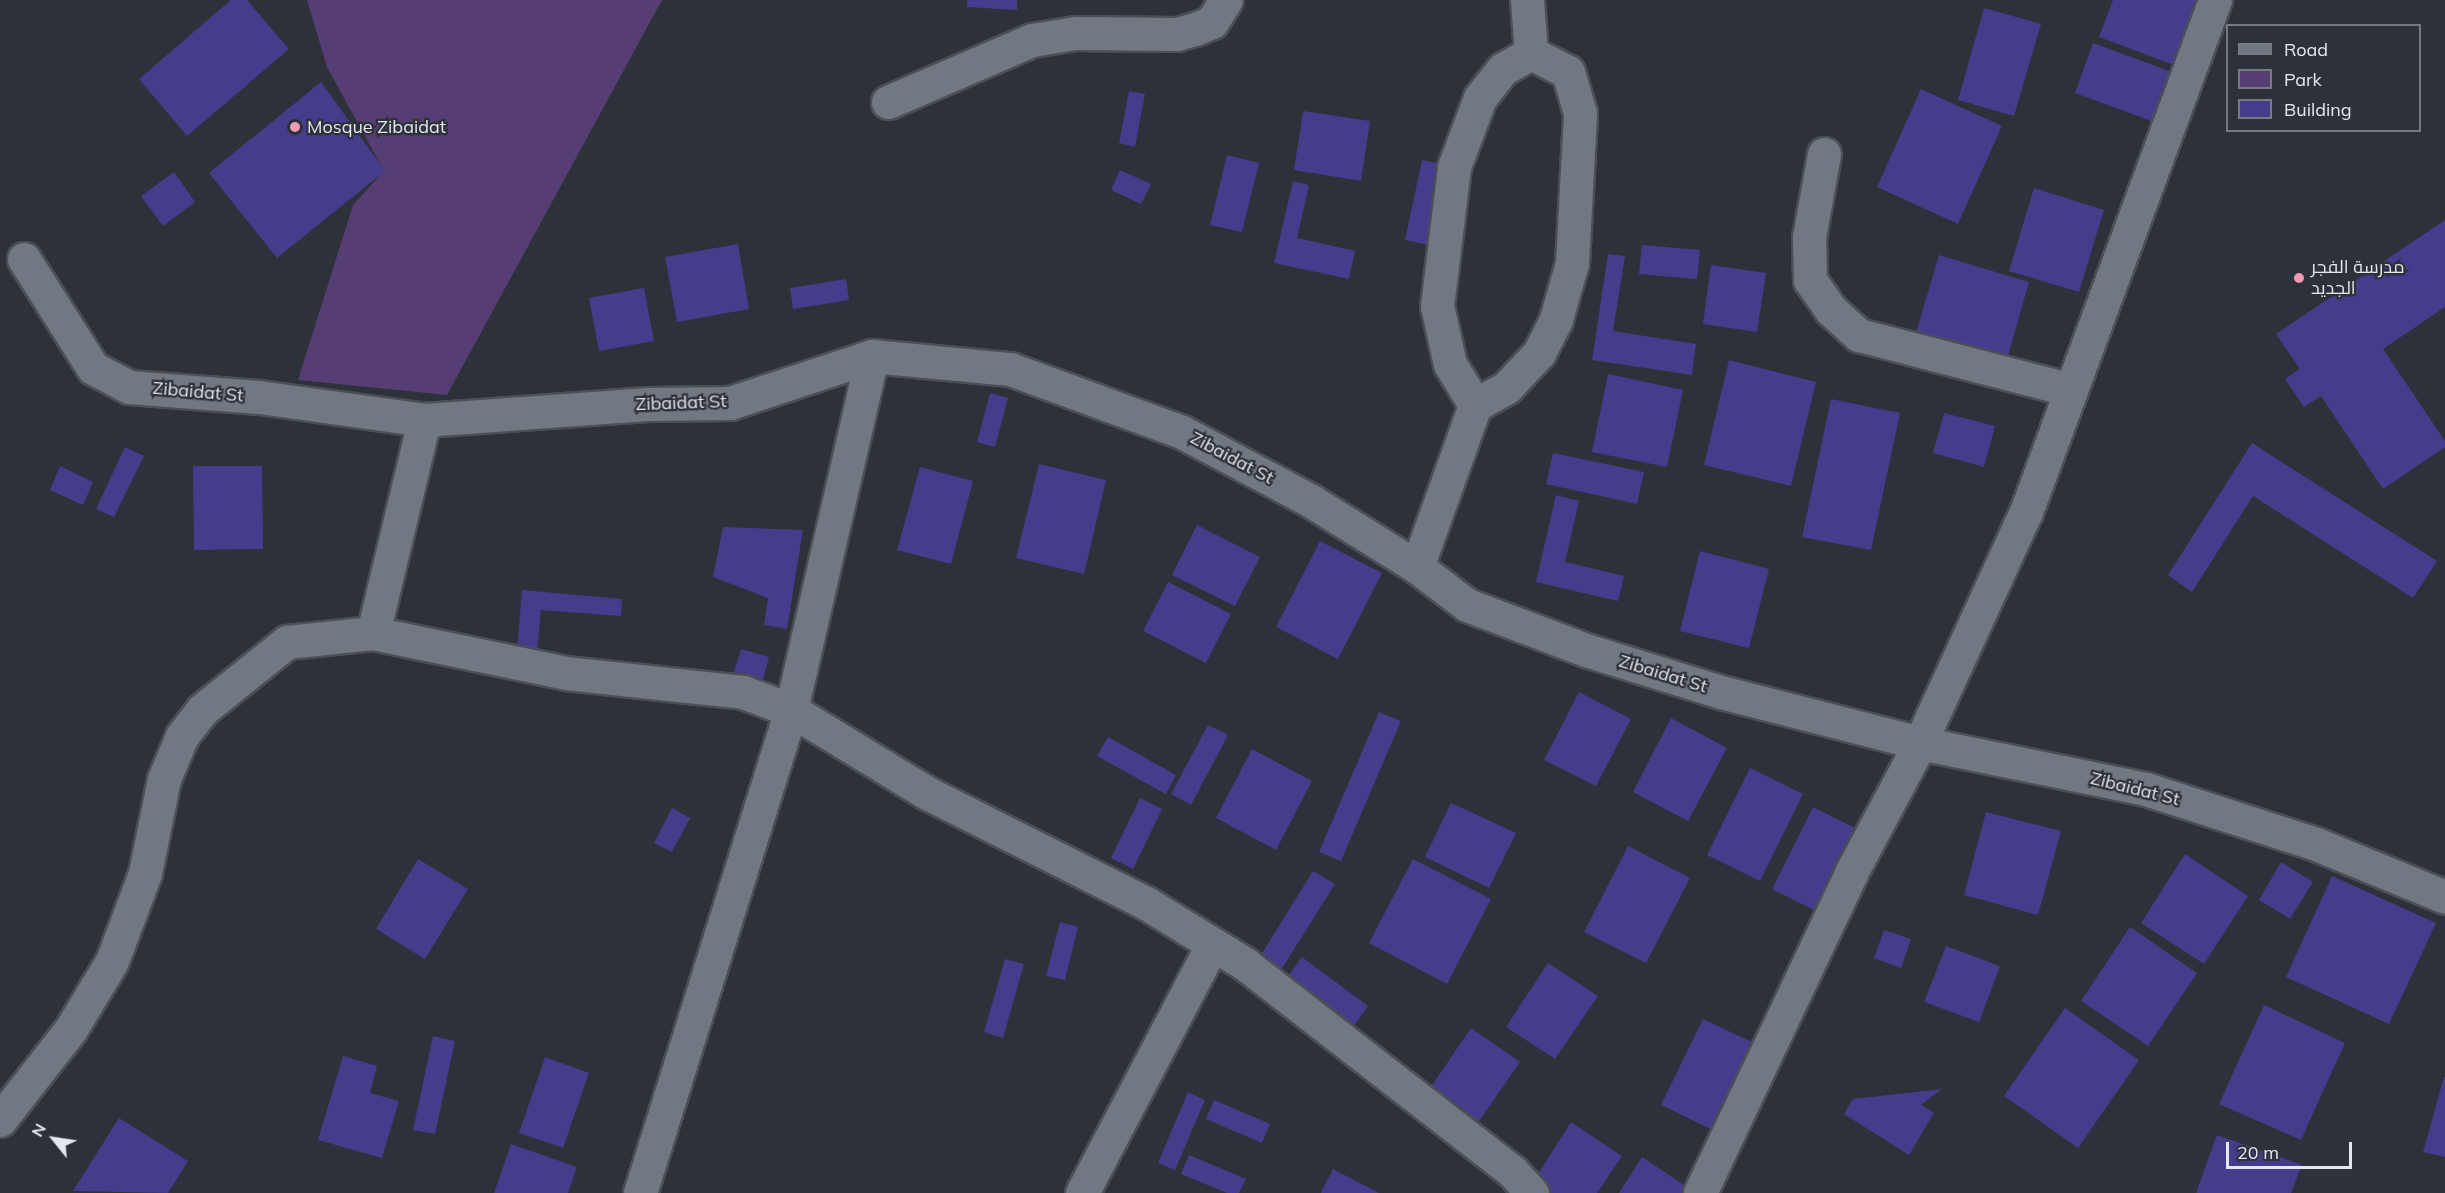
<!DOCTYPE html>
<meta charset="utf-8">
<style>
body{margin:0}
#map{position:relative;width:2445px;height:1193px;overflow:hidden;background:#2d313a;font-family:Mulish,Cairo,sans-serif}
div>[style]{position:absolute}
[style*='--x']{left:calc(var(--x)*1px);top:calc(var(--y)*1px);width:calc(var(--w)*1px);rotate:calc(var(--a)*1deg)}
.green>*{inset:0;background:#563e74}
.building>*{inset:0;background:#453c8c}
.roads{filter:drop-shadow(2px 0 #4b4f56) drop-shadow(-2px 0 #4b4f56) drop-shadow(0 2px #4b4f56) drop-shadow(0 -2px #4b4f56)}
.minor>*{height:33px;margin:-16.5px;padding:0 16.5px;transform-origin:16.5px;border-radius:16.5px;background:#727882}
.dots>*{width:16px;height:16px;translate:-50% -50%;box-sizing:border-box;border:3px solid #2d313a;border-radius:50%}
span{translate:-50% -50%;white-space:nowrap;text-align:center;line-height:1.15;-webkit-text-stroke:4.5px #2d313a;paint-order:stroke}
.poi-label{font-size:18px;color:#e4e7ed}
.left{translate:0 -50%;text-align:left}
.street-label{font-size:18px;color:#e4e7ed}
.legend{position:absolute;left:2226px;top:24px;width:195px;height:108px;box-sizing:border-box;background:#2d313a;border:2px solid #767a82;margin:0;padding:8px 10px;list-style:none;font-size:18px;color:#e4e7ed}
.legend li{display:flex;align-items:center;gap:12px;height:30px}
.legend b{width:30px;border:2px solid #767a82}
.north{position:absolute;left:24px;top:1109px;width:60px;height:60px;-webkit-text-stroke:4px #2d313a;paint-order:stroke;rotate:300deg;font-size:16px;font-weight:700;line-height:24px;text-align:center;color:#e4e7ed}
.north::after{content:'';display:block;margin:auto;width:21px;height:27px;background:#e4e7ed;clip-path:polygon(50% 0,100% 100%,50% 72%,0 100%)}
.scale{position:absolute;left:2226px;top:1142px;width:126px;height:27px;box-sizing:border-box;border:3px solid #e4e7ed;border-top:0;padding-left:8px;font-size:18px;line-height:21px;white-space:nowrap;color:#e4e7ed;-webkit-text-stroke:4px #2d313a;paint-order:stroke}
</style>
<div id="map">
<div class="green">
<i style="clip-path:polygon(307px 0,662px 0,447px 395px,298px 380px,353px 205px,384px 171px,327px 67px)"></i>
</div>
<div class="building">
<i style="clip-path:polygon(231px 0,247px 0,289px 49px,187px 136px,139px 79px)"></i>
<i style="clip-path:polygon(967px 0,1017px 0,1017px 10px,967px 7px)"></i>
<i style="clip-path:polygon(2113px 0,2199px 0,2174px 65px,2099px 37px)"></i>
<i style="clip-path:polygon(1984px 8px,2041px 24px,2014px 116px,1958px 100px)"></i>
<i style="clip-path:polygon(2093px 43px,2172px 72px,2154px 122px,2075px 93px)"></i>
<i style="clip-path:polygon(321px 82px,385px 171px,277px 258px,209px 173px)"></i>
<i style="clip-path:polygon(1921px 89px,2002px 126px,1958px 224px,1877px 187px)"></i>
<i style="clip-path:polygon(1129px 91px,1145px 94px,1135px 147px,1119px 143px)"></i>
<i style="clip-path:polygon(1303px 111px,1370px 121px,1361px 181px,1294px 170px)"></i>
<i style="clip-path:polygon(1227px 155px,1259px 163px,1242px 232px,1210px 225px)"></i>
<i style="clip-path:polygon(1422px 160px,1445px 165px,1428px 245px,1405px 240px)"></i>
<i style="clip-path:polygon(1120px 170px,1151px 184px,1141px 204px,1111px 190px)"></i>
<i style="clip-path:polygon(174px 172px,195px 202px,163px 226px,141px 196px)"></i>
<i style="clip-path:polygon(1293px 181px,1309px 185px,1297px 238px,1355px 251px,1349px 279px,1274px 263px)"></i>
<i style="clip-path:polygon(2034px 188px,2104px 210px,2079px 292px,2009px 271px)"></i>
<i style="clip-path:polygon(2445px 220px,2445px 307px,2383px 349px,2445px 441px,2445px 447px,2383px 489px,2321px 396px,2304px 407px,2285px 379px,2300px 369px,2276px 334px)"></i>
<i style="clip-path:polygon(738px 244px,749px 309px,677px 322px,665px 257px)"></i>
<i style="clip-path:polygon(1642px 245px,1700px 250px,1697px 279px,1639px 274px)"></i>
<i style="clip-path:polygon(1608px 254px,1625px 256px,1613px 331px,1696px 344px,1692px 375px,1592px 360px)"></i>
<i style="clip-path:polygon(1939px 255px,2029px 282px,2006px 363px,1915px 336px)"></i>
<i style="clip-path:polygon(1711px 265px,1766px 273px,1757px 332px,1703px 324px)"></i>
<i style="clip-path:polygon(846px 279px,849px 300px,793px 309px,790px 288px)"></i>
<i style="clip-path:polygon(644px 288px,654px 341px,599px 351px,589px 298px)"></i>
<i style="clip-path:polygon(1729px 360px,1816px 382px,1791px 486px,1704px 465px)"></i>
<i style="clip-path:polygon(1608px 374px,1683px 390px,1667px 467px,1592px 452px)"></i>
<i style="clip-path:polygon(990px 393px,1008px 398px,995px 447px,977px 442px)"></i>
<i style="clip-path:polygon(1831px 399px,1900px 413px,1871px 550px,1802px 537px)"></i>
<i style="clip-path:polygon(1944px 413px,1995px 426px,1984px 467px,1933px 453px)"></i>
<i style="clip-path:polygon(2252px 443px,2437px 561px,2413px 598px,2253px 496px,2192px 592px,2168px 575px)"></i>
<i style="clip-path:polygon(125px 447px,144px 456px,114px 517px,96px 509px)"></i>
<i style="clip-path:polygon(1553px 453px,1644px 472px,1637px 504px,1546px 484px)"></i>
<i style="clip-path:polygon(1039px 464px,1106px 480px,1084px 574px,1016px 558px)"></i>
<i style="clip-path:polygon(60px 466px,93px 482px,83px 505px,50px 490px)"></i>
<i style="clip-path:polygon(193px 466px,262px 466px,263px 549px,194px 550px)"></i>
<i style="clip-path:polygon(920px 467px,973px 481px,951px 564px,897px 550px)"></i>
<i style="clip-path:polygon(1556px 495px,1579px 501px,1565px 562px,1624px 576px,1618px 601px,1536px 582px)"></i>
<i style="clip-path:polygon(1197px 525px,1260px 557px,1235px 606px,1172px 575px)"></i>
<i style="clip-path:polygon(723px 527px,803px 530px,787px 629px,764px 625px,768px 598px,713px 577px)"></i>
<i style="clip-path:polygon(1320px 541px,1382px 573px,1338px 659px,1276px 627px)"></i>
<i style="clip-path:polygon(1700px 551px,1769px 569px,1749px 648px,1680px 631px)"></i>
<i style="clip-path:polygon(1168px 582px,1231px 614px,1206px 663px,1143px 631px)"></i>
<i style="clip-path:polygon(522px 590px,622px 599px,621px 616px,541px 610px,537px 651px,517px 650px)"></i>
<i style="clip-path:polygon(741px 649px,769px 657px,761px 687px,732px 679px)"></i>
<i style="clip-path:polygon(1579px 692px,1631px 719px,1596px 786px,1544px 760px)"></i>
<i style="clip-path:polygon(1379px 712px,1401px 721px,1341px 861px,1319px 852px)"></i>
<i style="clip-path:polygon(1671px 718px,1727px 748px,1688px 821px,1633px 792px)"></i>
<i style="clip-path:polygon(1208px 725px,1228px 735px,1191px 805px,1171px 794px)"></i>
<i style="clip-path:polygon(1108px 737px,1176px 775px,1166px 794px,1097px 756px)"></i>
<i style="clip-path:polygon(1252px 749px,1312px 781px,1276px 850px,1216px 818px)"></i>
<i style="clip-path:polygon(1750px 768px,1803px 794px,1760px 881px,1707px 855px)"></i>
<i style="clip-path:polygon(1140px 798px,1162px 809px,1133px 869px,1111px 858px)"></i>
<i style="clip-path:polygon(1451px 803px,1516px 833px,1489px 888px,1425px 857px)"></i>
<i style="clip-path:polygon(1813px 807px,1857px 829px,1816px 911px,1772px 889px)"></i>
<i style="clip-path:polygon(672px 808px,690px 818px,672px 852px,654px 843px)"></i>
<i style="clip-path:polygon(1986px 812px,2061px 831px,2038px 915px,1964px 895px)"></i>
<i style="clip-path:polygon(1628px 846px,1690px 878px,1646px 963px,1584px 932px)"></i>
<i style="clip-path:polygon(2185px 854px,2248px 896px,2204px 964px,2141px 923px)"></i>
<i style="clip-path:polygon(418px 859px,468px 889px,425px 959px,376px 929px)"></i>
<i style="clip-path:polygon(1413px 859px,1491px 899px,1447px 984px,1369px 943px)"></i>
<i style="clip-path:polygon(2281px 862px,2313px 882px,2290px 919px,2259px 900px)"></i>
<i style="clip-path:polygon(1313px 871px,1335px 884px,1279px 973px,1258px 960px)"></i>
<i style="clip-path:polygon(2332px 876px,2436px 923px,2389px 1024px,2286px 977px)"></i>
<i style="clip-path:polygon(1060px 922px,1078px 927px,1065px 980px,1046px 976px)"></i>
<i style="clip-path:polygon(2130px 927px,2197px 973px,2148px 1046px,2081px 1001px)"></i>
<i style="clip-path:polygon(1884px 930px,1911px 939px,1901px 968px,1874px 958px)"></i>
<i style="clip-path:polygon(1946px 946px,2000px 966px,1979px 1022px,1924px 1002px)"></i>
<i style="clip-path:polygon(1302px 957px,1368px 1006px,1353px 1027px,1286px 979px)"></i>
<i style="clip-path:polygon(1005px 959px,1024px 964px,1003px 1038px,984px 1032px)"></i>
<i style="clip-path:polygon(1548px 963px,1598px 996px,1555px 1059px,1506px 1027px)"></i>
<i style="clip-path:polygon(2264px 1005px,2345px 1043px,2301px 1140px,2219px 1104px)"></i>
<i style="clip-path:polygon(2065px 1008px,2139px 1060px,2078px 1148px,2004px 1096px)"></i>
<i style="clip-path:polygon(1703px 1019px,1756px 1044px,1713px 1130px,1661px 1105px)"></i>
<i style="clip-path:polygon(1471px 1028px,1520px 1062px,1473px 1130px,1424px 1097px)"></i>
<i style="clip-path:polygon(433px 1036px,455px 1041px,435px 1134px,413px 1130px)"></i>
<i style="clip-path:polygon(343px 1056px,377px 1066px,370px 1093px,399px 1101px,382px 1158px,318px 1140px)"></i>
<i style="clip-path:polygon(545px 1057px,589px 1073px,563px 1148px,519px 1133px)"></i>
<i style="clip-path:polygon(2444px 1077px,2445px 1077px,2445px 1157px,2423px 1152px)"></i>
<i style="clip-path:polygon(1942px 1089px,1921px 1105px,1934px 1113px,1909px 1155px,1844px 1114px,1853px 1099px)"></i>
<i style="clip-path:polygon(1188px 1092px,1205px 1100px,1175px 1170px,1158px 1163px)"></i>
<i style="clip-path:polygon(1214px 1100px,1270px 1124px,1262px 1143px,1206px 1119px)"></i>
<i style="clip-path:polygon(119px 1118px,188px 1161px,168px 1193px,73px 1191px)"></i>
<i style="clip-path:polygon(1571px 1122px,1622px 1156px,1597px 1193px,1550px 1193px,1533px 1182px)"></i>
<i style="clip-path:polygon(2217px 1135px,2302px 1165px,2291px 1193px,2196px 1193px)"></i>
<i style="clip-path:polygon(511px 1144px,577px 1167px,568px 1193px,494px 1193px)"></i>
<i style="clip-path:polygon(1189px 1155px,1246px 1179px,1239px 1193px,1227px 1193px,1181px 1174px)"></i>
<i style="clip-path:polygon(1642px 1157px,1687px 1187px,1683px 1193px,1619px 1193px)"></i>
<i style="clip-path:polygon(1333px 1169px,1379px 1193px,1321px 1193px)"></i>
</div>
<div class="roads">
<div class="minor">
<i style="--x:888;--y:102;--w:157;--a:-23.3"></i>
<i style="--x:1032;--y:40;--w:44;--a:-9.2"></i>
<i style="--x:1075;--y:33;--w:102;--a:0.6"></i>
<i style="--x:1177;--y:34;--w:19;--a:-16"></i>
<i style="--x:1195;--y:29;--w:18;--a:-22"></i>
<i style="--x:1212;--y:22;--w:26;--a:-58"></i>
<i style="--x:1824;--y:154;--w:84;--a:100.2"></i>
<i style="--x:1809;--y:237;--w:43;--a:88.7"></i>
<i style="--x:1810;--y:280;--w:37;--a:55"></i>
<i style="--x:1831;--y:310;--w:38;--a:42"></i>
<i style="--x:1859;--y:335;--w:219;--a:14.5"></i>
<i style="--x:24;--y:259;--w:129;--a:57.7"></i>
<i style="--x:93;--y:368;--w:41;--a:27.8"></i>
<i style="--x:129;--y:387;--w:130;--a:4.4"></i>
<i style="--x:259;--y:397;--w:167;--a:7.9"></i>
<i style="--x:424;--y:420;--w:224;--a:-4.1"></i>
<i style="--x:647;--y:404;--w:83;--a:-0.7"></i>
<i style="--x:730;--y:403;--w:150;--a:-18.3"></i>
<i style="--x:872;--y:356;--w:139;--a:5.4"></i>
<i style="--x:1010;--y:369;--w:183;--a:20.1"></i>
<i style="--x:1182;--y:432;--w:146;--a:28.1"></i>
<i style="--x:1311;--y:501;--w:125;--a:31.9"></i>
<i style="--x:1417;--y:567;--w:63;--a:37.2"></i>
<i style="--x:1467;--y:605;--w:130;--a:20.7"></i>
<i style="--x:1589;--y:651;--w:138;--a:17.3"></i>
<i style="--x:1721;--y:692;--w:205;--a:14.4"></i>
<i style="--x:1920;--y:743;--w:231;--a:11.5"></i>
<i style="--x:2146;--y:789;--w:179;--a:17.9"></i>
<i style="--x:2316;--y:844;--w:139;--a:22.3"></i>
<i style="--x:1475;--y:405;--w:48;--a:-121.4"></i>
<i style="--x:1450;--y:364;--w:59;--a:-102.6"></i>
<i style="--x:1437;--y:306;--w:140;--a:-83"></i>
<i style="--x:1454;--y:167;--w:74;--a:-69.4"></i>
<i style="--x:1480;--y:98;--w:37;--a:-52"></i>
<i style="--x:1503;--y:69;--w:32;--a:-30"></i>
<i style="--x:1531;--y:53;--w:53;--a:-94.3"></i>
<i style="--x:1417;--y:567;--w:172;--a:-70.3"></i>
<i style="--x:1475;--y:405;--w:37;--a:-29"></i>
<i style="--x:1507;--y:387;--w:47;--a:-46.7"></i>
<i style="--x:1539;--y:353;--w:38;--a:-63"></i>
<i style="--x:1556;--y:319;--w:58;--a:-74.1"></i>
<i style="--x:1572;--y:263;--w:150;--a:-86.9"></i>
<i style="--x:1580;--y:113;--w:43;--a:-106.3"></i>
<i style="--x:1568;--y:72;--w:42;--a:-152.8"></i>
<i style="--x:373;--y:633;--w:219;--a:-76.5"></i>
<i style="--x:0;--y:1120;--w:115;--a:-52"></i>
<i style="--x:71;--y:1029;--w:79;--a:-58.9"></i>
<i style="--x:112;--y:961;--w:94;--a:-69.4"></i>
<i style="--x:145;--y:873;--w:96;--a:-78.6"></i>
<i style="--x:164;--y:779;--w:47;--a:-67.3"></i>
<i style="--x:182;--y:736;--w:33;--a:-52"></i>
<i style="--x:202;--y:710;--w:109;--a:-38.7"></i>
<i style="--x:287;--y:642;--w:86;--a:-6"></i>
<i style="--x:373;--y:633;--w:197;--a:11.7"></i>
<i style="--x:566;--y:673;--w:178;--a:6.1"></i>
<i style="--x:743;--y:692;--w:51;--a:20.6"></i>
<i style="--x:791;--y:710;--w:159;--a:31.4"></i>
<i style="--x:927;--y:793;--w:245;--a:26.7"></i>
<i style="--x:1146;--y:903;--w:116;--a:31.6"></i>
<i style="--x:1245;--y:964;--w:338;--a:37.8"></i>
<i style="--x:1512;--y:1171;--w:30;--a:48"></i>
<i style="--x:640;--y:1193;--w:506;--a:-72.64"></i>
<i style="--x:791;--y:710;--w:363;--a:-77.1"></i>
<i style="--x:1082;--y:1193;--w:281;--a:-62.3"></i>
<i style="--x:1700;--y:1193;--w:354;--a:-64.7"></i>
<i style="--x:1851;--y:873;--w:147;--a:-62"></i>
<i style="--x:1920;--y:743;--w:254;--a:-65.4"></i>
<i style="--x:2026;--y:512;--w:546;--a:-69.74"></i>
</div>
</div>
<div class="dots">
<i style="left:295px;top:127px;background:#f19ab4"></i>
<i style="left:2299px;top:278px;background:#f19ab4"></i>
</div>
<div class="poi-label">
<span class="left" style="left:307px;top:127px">Mosque Zibaidat</span>
<span class="left" style="left:2311px;top:278px">مدرسة الفجر<br>الجديد</span>
</div>
<div class="street-label">
<span style="left:198px;top:392px;rotate:5deg">Zibaidat St</span>
<span style="left:681px;top:403px;rotate:-2deg">Zibaidat St</span>
<span style="left:1232px;top:458px;rotate:28deg">Zibaidat St</span>
<span style="left:1663px;top:674px;rotate:17deg">Zibaidat St</span>
<span style="left:2135px;top:789px;rotate:14deg">Zibaidat St</span>
</div>
<ul class="legend">
<li><b style="height:8px;background:#727882"></b>Road</li>
<li><b style="height:16px;background:#563e74"></b>Park</li>
<li><b style="height:16px;background:#453c8c"></b>Building</li>
</ul>
<div class="north">N</div>
<div class="scale">20 m</div>
</div>
